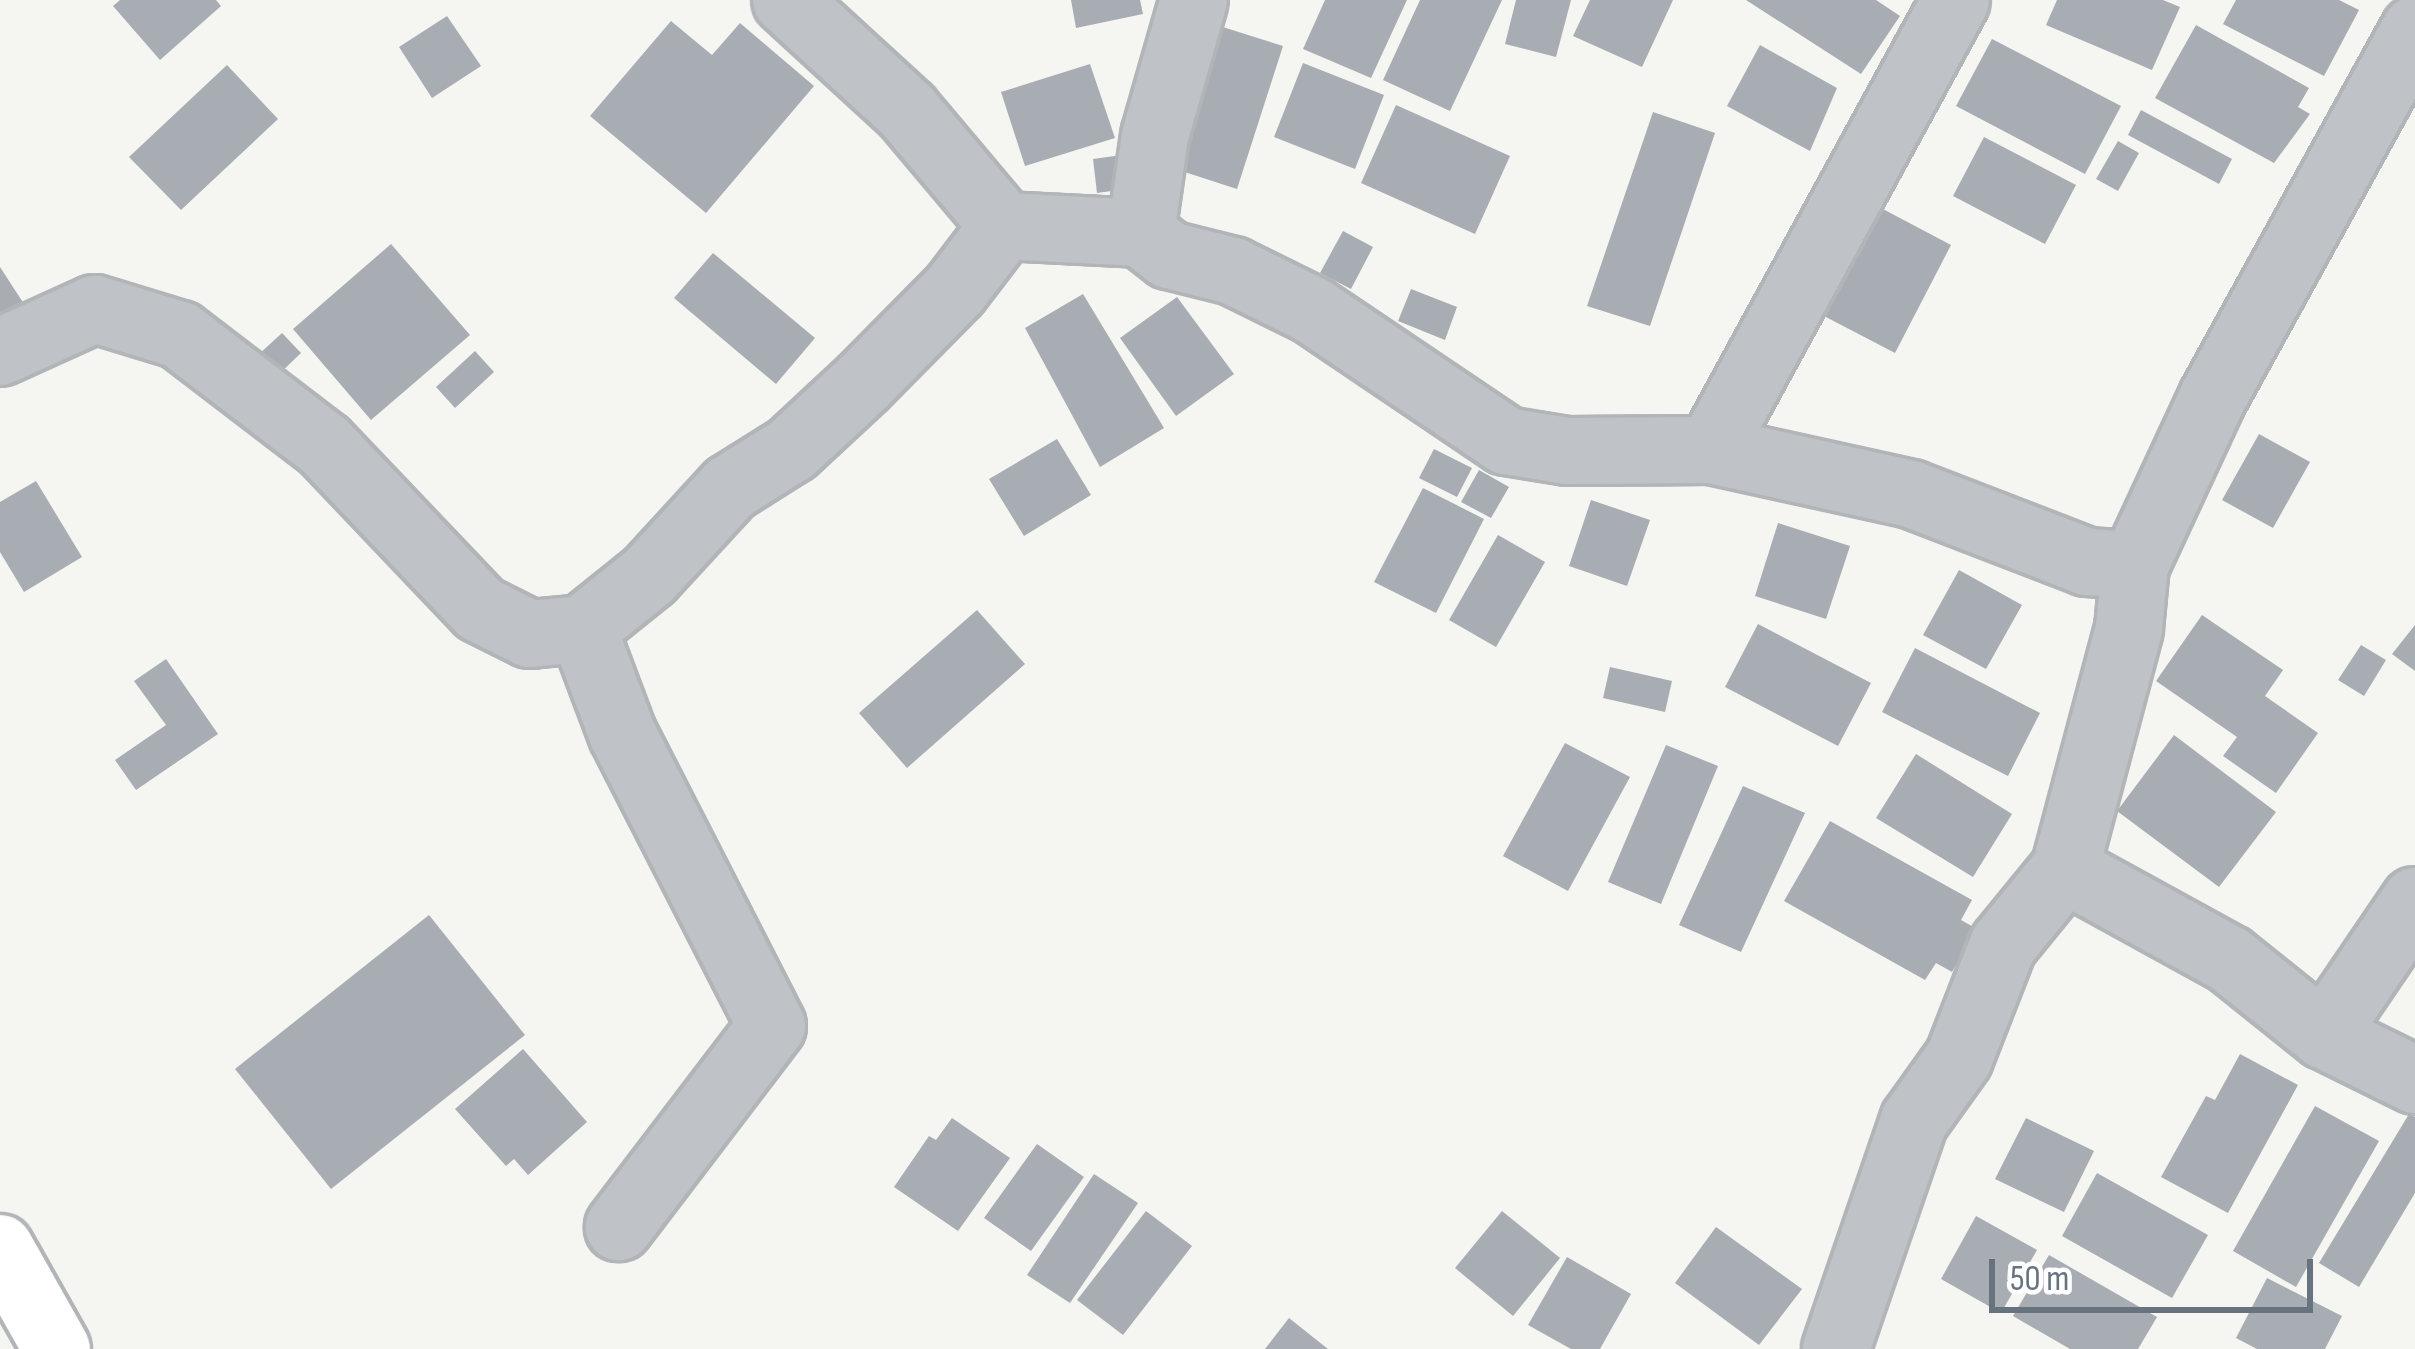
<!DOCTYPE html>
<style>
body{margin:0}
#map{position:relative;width:2415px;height:1349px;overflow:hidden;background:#f5f5f2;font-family:"Sofia Sans Condensed",sans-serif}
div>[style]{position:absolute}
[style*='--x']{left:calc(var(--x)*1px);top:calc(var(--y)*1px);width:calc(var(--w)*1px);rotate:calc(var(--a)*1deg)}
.building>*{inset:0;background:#a7adb2}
.roads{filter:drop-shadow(3px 0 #b2b5b8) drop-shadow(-3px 0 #b2b5b8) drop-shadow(0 3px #b2b5b8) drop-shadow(0 -3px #b2b5b8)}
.minor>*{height:66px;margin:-33px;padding:0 33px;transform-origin:33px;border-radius:33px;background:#bfc2c6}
.highway>*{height:66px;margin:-33px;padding:0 33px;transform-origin:33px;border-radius:33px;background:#fff}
span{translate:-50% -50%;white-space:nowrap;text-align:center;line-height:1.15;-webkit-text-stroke:12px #fff;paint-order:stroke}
.scale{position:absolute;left:1989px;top:1259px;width:324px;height:54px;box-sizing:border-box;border:6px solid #677480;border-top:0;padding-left:15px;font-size:36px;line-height:42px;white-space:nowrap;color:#677480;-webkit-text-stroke:9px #fff;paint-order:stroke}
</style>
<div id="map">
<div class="building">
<i style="clip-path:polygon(120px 0,216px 0,221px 6px,160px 60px,113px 6px)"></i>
<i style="clip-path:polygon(1071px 0,1140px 0,1143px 14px,1076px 28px)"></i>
<i style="clip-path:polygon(1325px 0,1407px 0,1371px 78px,1303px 49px)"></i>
<i style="clip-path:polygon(1420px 0,1502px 0,1450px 111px,1383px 80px)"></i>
<i style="clip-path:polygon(1516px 0,1571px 0,1556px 57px,1505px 44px)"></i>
<i style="clip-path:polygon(1590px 0,1673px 0,1642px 67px,1573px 36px)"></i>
<i style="clip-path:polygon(1746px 0,1876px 0,1900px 16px,1861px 74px)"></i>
<i style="clip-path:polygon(2057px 0,2163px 0,2180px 7px,2152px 70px,2046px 25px)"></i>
<i style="clip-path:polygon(2236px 0,2339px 0,2359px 10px,2324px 76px,2223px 24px)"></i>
<i style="clip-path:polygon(447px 16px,481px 66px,432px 98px,399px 47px)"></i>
<i style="clip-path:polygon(671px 21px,712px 55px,740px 23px,814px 86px,706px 213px,590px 116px)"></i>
<i style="clip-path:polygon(1210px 23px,1283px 46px,1237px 189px,1163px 165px)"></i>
<i style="clip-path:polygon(2196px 25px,2309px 88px,2298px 107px,2310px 114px,2274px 163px,2155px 98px)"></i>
<i style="clip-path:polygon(1992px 39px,2121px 106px,2085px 174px,1956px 106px)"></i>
<i style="clip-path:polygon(1760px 45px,1837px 88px,1810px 151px,1727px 106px)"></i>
<i style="clip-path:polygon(1303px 63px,1384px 95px,1355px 169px,1274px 137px)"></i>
<i style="clip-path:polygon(1090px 64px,1115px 138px,1025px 166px,1001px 92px)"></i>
<i style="clip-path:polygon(227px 65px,278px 119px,181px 210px,129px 157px)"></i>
<i style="clip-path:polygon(1396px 105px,1510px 156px,1475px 234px,1361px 183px)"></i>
<i style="clip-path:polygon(2141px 110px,2232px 159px,2219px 184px,2128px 135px)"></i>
<i style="clip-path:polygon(1653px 112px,1715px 133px,1650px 326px,1587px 306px)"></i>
<i style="clip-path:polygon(1984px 137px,2076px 185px,2045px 244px,1953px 196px)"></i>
<i style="clip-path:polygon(2118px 141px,2139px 153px,2118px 191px,2096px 179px)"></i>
<i style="clip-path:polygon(1129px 154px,1133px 188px,1097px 193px,1093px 159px)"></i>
<i style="clip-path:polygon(1881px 208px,1951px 245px,1895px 353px,1824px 316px)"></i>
<i style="clip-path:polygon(1343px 231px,1373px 247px,1351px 289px,1320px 273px)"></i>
<i style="clip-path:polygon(391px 244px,470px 335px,371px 420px,293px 329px)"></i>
<i style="clip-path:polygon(713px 253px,815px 338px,776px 384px,674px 298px)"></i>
<i style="clip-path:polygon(0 267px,24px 304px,0 319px)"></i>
<i style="clip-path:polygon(1411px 289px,1457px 307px,1445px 340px,1398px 321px)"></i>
<i style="clip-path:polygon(1083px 294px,1164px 428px,1100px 467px,1025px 328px)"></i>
<i style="clip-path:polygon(1177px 297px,1234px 374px,1176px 416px,1120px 338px)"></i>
<i style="clip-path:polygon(282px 333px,301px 353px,277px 376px,258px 355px)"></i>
<i style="clip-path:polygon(475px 351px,494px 372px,455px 408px,436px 387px)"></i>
<i style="clip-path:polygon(2259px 434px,2310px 462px,2273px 528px,2222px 500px)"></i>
<i style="clip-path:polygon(1057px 439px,1091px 495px,1024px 536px,989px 479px)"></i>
<i style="clip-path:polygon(1434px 449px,1472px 468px,1457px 497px,1419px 478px)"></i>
<i style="clip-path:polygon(1479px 470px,1509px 487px,1491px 518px,1461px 502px)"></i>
<i style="clip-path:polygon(36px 481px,82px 557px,24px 592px,0 552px,0 502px)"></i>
<i style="clip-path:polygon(1423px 488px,1484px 519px,1436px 613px,1374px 582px)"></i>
<i style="clip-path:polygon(1591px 500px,1650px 520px,1627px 586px,1569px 566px)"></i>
<i style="clip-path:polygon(1778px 523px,1850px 546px,1826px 619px,1755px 596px)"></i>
<i style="clip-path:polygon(1498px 535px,1545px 562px,1496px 647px,1449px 620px)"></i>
<i style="clip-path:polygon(1959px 570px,2022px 605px,1986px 669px,1923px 635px)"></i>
<i style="clip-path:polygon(977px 610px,1025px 664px,907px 768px,859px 713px)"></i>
<i style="clip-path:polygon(2202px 615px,2283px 670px,2265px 696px,2318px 733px,2276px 793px,2223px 756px,2237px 737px,2156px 681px)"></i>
<i style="clip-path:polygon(1758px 624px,1871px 683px,1838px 746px,1725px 687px)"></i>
<i style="clip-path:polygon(2415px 625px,2415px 671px,2392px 654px)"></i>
<i style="clip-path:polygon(2361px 645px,2386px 660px,2364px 696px,2338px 680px)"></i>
<i style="clip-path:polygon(1915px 648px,2040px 713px,2008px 776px,1882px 712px)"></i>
<i style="clip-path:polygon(166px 659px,218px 734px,136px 790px,115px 760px,166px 725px,134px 681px)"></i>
<i style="clip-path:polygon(1610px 667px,1672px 681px,1665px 712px,1603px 698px)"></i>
<i style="clip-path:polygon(2174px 735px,2276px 812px,2219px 887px,2117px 811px)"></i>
<i style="clip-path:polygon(1565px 743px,1630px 777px,1568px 891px,1503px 856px)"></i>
<i style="clip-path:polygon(1666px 745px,1718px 766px,1661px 904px,1608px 882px)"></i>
<i style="clip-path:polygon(1916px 754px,2012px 814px,1973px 877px,1876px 818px)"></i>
<i style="clip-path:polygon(1743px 786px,1805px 813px,1741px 952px,1679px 925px)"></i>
<i style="clip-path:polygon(1830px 821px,1972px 900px,1961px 920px,1977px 929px,1952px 972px,1936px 963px,1925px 980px,1784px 901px)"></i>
<i style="clip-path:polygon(429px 915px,525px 1035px,331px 1189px,235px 1069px)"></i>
<i style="clip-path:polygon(523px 1049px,587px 1122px,528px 1175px,514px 1159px,506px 1166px,455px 1109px)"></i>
<i style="clip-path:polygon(2240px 1054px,2298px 1085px,2228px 1213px,2161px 1177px,2206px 1096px,2215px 1100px)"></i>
<i style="clip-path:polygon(2315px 1106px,2379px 1141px,2296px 1287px,2233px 1251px)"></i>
<i style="clip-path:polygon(2409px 1114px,2415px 1117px,2415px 1193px,2359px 1287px,2319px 1263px)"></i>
<i style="clip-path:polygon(952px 1118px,1010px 1158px,958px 1231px,894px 1187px,929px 1136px,936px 1140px)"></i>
<i style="clip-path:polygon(2026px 1118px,2094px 1151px,2064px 1212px,1995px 1179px)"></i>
<i style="clip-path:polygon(1037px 1144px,1084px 1177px,1031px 1251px,984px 1218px)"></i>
<i style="clip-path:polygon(2097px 1173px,2208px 1235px,2172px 1298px,2062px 1236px)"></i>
<i style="clip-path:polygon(1094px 1174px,1138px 1203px,1070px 1303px,1027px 1275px)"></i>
<i style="clip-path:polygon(1146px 1211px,1192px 1246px,1123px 1335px,1077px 1300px)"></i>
<i style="clip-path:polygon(1502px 1211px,1560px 1258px,1513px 1316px,1455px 1268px)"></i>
<i style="clip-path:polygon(1976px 1216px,2037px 1250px,2001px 1313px,1941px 1279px)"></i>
<i style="clip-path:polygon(1716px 1227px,1802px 1289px,1759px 1345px,1675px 1283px)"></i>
<i style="clip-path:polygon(2049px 1255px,2157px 1317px,2138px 1349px,2070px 1349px,2013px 1316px)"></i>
<i style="clip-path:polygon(1567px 1257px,1631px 1294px,1600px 1349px,1571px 1349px,1528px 1325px)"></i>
<i style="clip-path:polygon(2267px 1278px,2342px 1316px,2325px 1349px,2257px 1349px,2236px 1338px)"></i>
<i style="clip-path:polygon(1289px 1318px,1328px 1349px,1265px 1349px)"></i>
</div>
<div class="roads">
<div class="minor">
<i style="--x:786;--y:0;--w:164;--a:42.5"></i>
<i style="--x:907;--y:111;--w:150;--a:49.9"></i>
<i style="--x:1141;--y:233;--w:98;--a:-81.8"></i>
<i style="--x:1155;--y:136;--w:141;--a:-74"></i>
<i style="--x:0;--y:352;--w:104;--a:-24.4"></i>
<i style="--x:95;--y:309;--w:89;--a:17"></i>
<i style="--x:180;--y:335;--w:181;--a:37.4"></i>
<i style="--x:324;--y:445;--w:226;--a:46.4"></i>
<i style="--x:480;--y:609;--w:56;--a:26.6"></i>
<i style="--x:530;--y:634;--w:53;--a:-5.4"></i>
<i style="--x:583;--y:629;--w:85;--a:-38.8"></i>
<i style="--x:649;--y:576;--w:120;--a:-47.4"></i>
<i style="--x:730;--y:488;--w:73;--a:-32.2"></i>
<i style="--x:792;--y:449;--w:97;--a:-42.9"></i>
<i style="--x:863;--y:383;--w:131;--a:-45.3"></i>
<i style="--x:955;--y:290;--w:81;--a:-52.6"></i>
<i style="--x:1004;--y:226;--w:137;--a:2.9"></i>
<i style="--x:1141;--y:233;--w:36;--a:38"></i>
<i style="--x:1169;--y:255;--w:66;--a:14"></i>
<i style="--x:1233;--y:271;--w:88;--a:26.3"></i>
<i style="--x:1312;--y:310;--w:234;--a:34"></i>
<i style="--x:1506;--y:441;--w:62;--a:9.3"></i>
<i style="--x:1567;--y:451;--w:144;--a:-0.4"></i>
<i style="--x:1711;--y:450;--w:205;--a:12.4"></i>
<i style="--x:1911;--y:494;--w:189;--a:21.1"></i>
<i style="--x:2087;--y:562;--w:48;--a:3.6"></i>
<i style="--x:2135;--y:565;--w:64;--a:95.4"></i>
<i style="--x:2129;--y:629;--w:248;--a:104.9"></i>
<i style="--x:2065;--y:869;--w:98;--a:129.2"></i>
<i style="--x:2003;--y:945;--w:121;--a:111.3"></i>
<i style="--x:1959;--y:1058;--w:77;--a:125.5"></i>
<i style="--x:1914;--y:1121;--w:241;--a:108.9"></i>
<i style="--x:1711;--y:450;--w:512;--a:-61.43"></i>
<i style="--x:2135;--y:565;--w:183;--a:-65.1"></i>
<i style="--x:2212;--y:399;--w:421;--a:-61.2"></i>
<i style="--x:583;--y:629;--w:111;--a:69.4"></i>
<i style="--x:622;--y:733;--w:329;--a:62.9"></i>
<i style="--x:772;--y:1026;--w:253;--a:127.3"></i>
<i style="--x:2065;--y:869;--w:187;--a:28.8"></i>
<i style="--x:2229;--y:959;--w:122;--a:38.7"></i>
<i style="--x:2324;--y:1035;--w:102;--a:26.3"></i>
<i style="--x:2324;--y:1035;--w:162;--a:-55.8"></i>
</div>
<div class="highway">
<i style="--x:0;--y:1248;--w:116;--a:60.6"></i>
</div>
</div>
<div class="scale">50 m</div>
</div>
